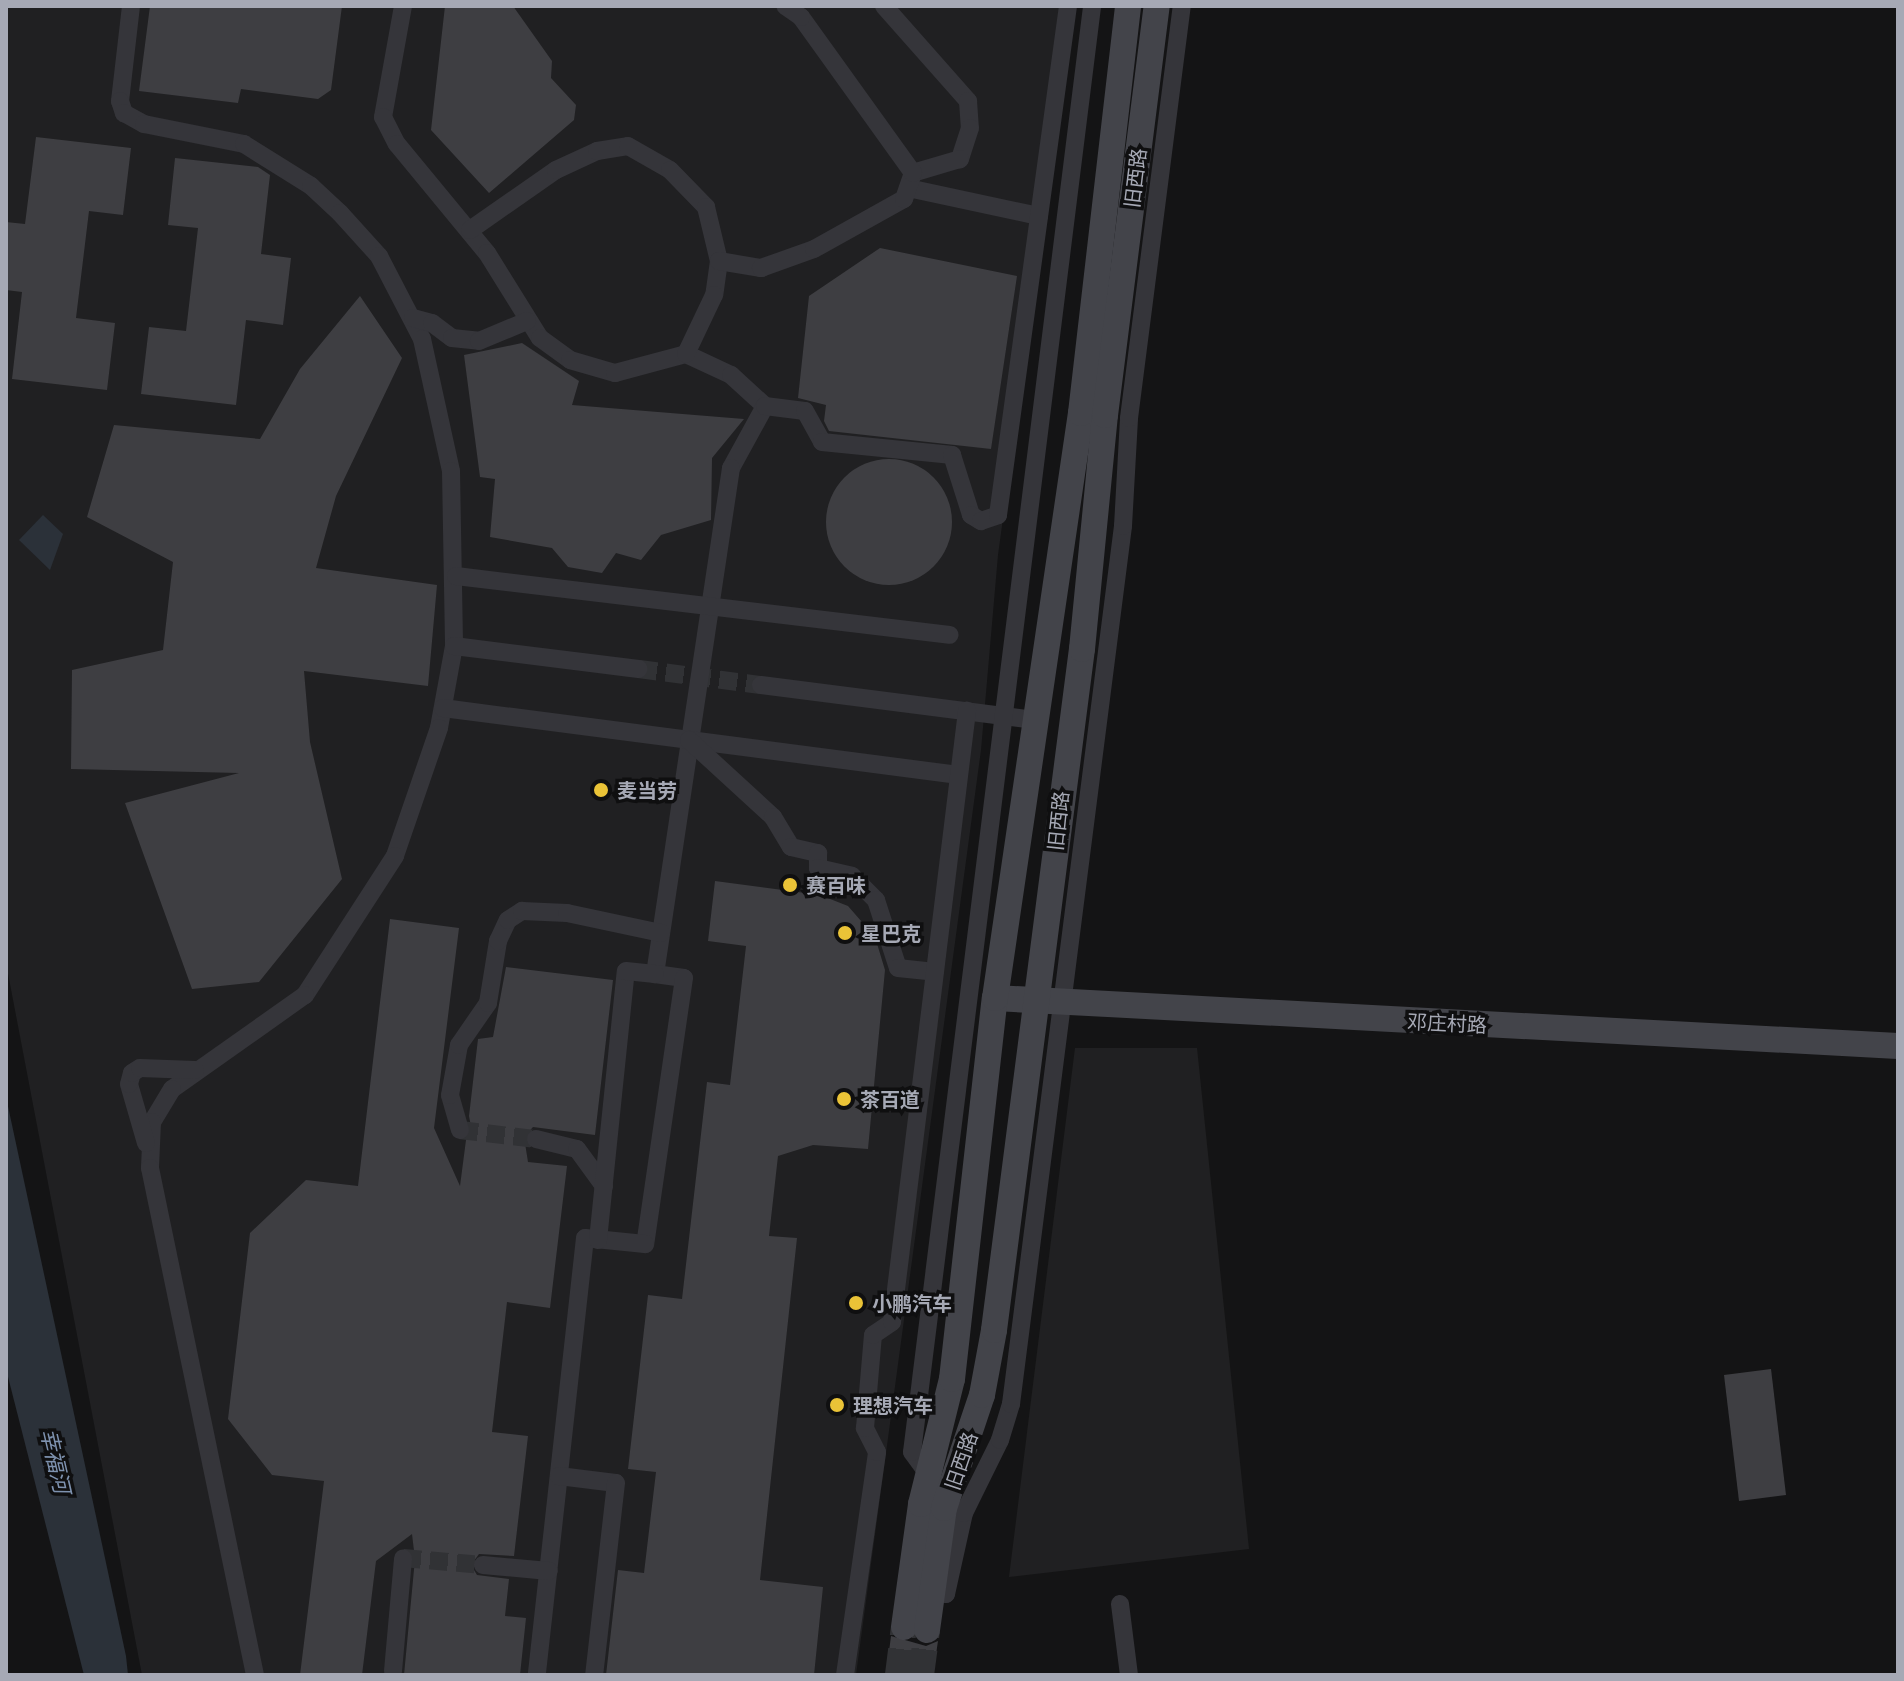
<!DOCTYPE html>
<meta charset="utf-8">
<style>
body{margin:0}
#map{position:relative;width:1904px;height:1681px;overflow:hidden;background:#141415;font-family:Manrope,"Noto Sans SC",sans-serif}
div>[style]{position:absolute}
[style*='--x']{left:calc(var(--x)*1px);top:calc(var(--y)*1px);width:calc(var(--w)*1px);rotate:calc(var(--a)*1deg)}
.built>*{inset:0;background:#202022}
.water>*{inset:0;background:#2b3139}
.building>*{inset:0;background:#3e3e42}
.round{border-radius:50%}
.street-tunnel>*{height:18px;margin-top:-9px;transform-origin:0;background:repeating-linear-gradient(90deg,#313235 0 18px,transparent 0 27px)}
.secondary-tunnel>*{height:26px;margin-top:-13px;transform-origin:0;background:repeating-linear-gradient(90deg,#313235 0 26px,transparent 0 39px)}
.street>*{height:18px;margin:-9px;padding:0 9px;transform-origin:9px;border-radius:9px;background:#35353a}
.secondary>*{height:26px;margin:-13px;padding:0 13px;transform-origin:13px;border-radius:13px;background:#43444a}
.dots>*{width:22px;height:22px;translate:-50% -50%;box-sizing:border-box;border:4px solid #0f0f10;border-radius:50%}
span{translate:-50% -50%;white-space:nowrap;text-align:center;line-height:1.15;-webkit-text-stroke:7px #0f0f10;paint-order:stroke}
.street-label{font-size:20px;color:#a6a9b5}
.poi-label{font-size:20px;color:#a6a9b5;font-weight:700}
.left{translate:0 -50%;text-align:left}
.water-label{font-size:22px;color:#7e92af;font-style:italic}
.frame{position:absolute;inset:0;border:8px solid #a6a9b5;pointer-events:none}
</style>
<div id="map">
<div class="built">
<i style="clip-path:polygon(6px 6px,1073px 6px,998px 555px,981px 750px,856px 1675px,142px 1675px,6px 963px)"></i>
<i style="clip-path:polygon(1075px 1048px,1197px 1048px,1249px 1549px,1009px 1577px)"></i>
</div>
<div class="water">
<i style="clip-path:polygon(43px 515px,63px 534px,50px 570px,19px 540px)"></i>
<i style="clip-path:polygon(6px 1097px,126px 1656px,128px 1675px,84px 1675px,6px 1369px)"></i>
</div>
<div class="building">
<i style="clip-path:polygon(150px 6px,342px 6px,331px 90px,318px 99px,241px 89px,238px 103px,139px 91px)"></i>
<i style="clip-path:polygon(445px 6px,513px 6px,552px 61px,551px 78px,576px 105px,574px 120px,489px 193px,431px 130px)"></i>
<i style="clip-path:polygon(36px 137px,131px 148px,123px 215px,89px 211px,76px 318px,115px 323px,107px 390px,12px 379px,22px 292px,6px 290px,6px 222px,25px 224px)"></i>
<i style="clip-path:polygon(175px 158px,258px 167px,270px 175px,261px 254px,291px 258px,283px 325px,246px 320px,236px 405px,141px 394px,149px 327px,186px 331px,198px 228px,168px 225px)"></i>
<i style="clip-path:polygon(880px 248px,1017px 276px,991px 449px,829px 431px,824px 421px,826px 405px,798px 398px,809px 296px)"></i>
<i style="clip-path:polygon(360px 296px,402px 358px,336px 496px,316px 568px,437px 585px,428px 686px,304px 671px,310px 742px,342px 879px,259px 982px,192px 989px,125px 803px,239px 773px,71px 769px,72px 670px,163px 650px,173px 562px,87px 517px,114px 425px,260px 439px,300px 369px)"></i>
<i style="clip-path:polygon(522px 343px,579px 381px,572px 405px,744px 419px,712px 458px,711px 520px,661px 535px,641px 560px,616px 553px,602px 573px,568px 567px,552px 548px,490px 537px,495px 479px,480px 477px,464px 355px)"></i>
<i class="round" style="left:826px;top:459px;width:126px;height:126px"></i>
<i style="clip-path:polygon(715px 881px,820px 895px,848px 906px,875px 937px,885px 970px,868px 1149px,813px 1145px,778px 1156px,769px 1236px,797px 1238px,760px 1580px,823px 1587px,814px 1675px,606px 1675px,618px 1570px,644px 1573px,656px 1472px,628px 1469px,648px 1295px,682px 1299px,707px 1082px,730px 1085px,746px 946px,708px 941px)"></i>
<i style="clip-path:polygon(390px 919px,459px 928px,434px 1128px,460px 1186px,466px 1140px,472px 1132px,469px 1116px,478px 1039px,493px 1037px,506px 967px,613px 980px,595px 1135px,533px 1127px,524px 1137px,528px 1162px,567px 1166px,550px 1308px,507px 1302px,492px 1432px,528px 1436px,514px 1556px,479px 1554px,471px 1565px,477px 1575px,509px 1579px,505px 1616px,526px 1618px,520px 1675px,404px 1675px,415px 1559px,412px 1534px,376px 1561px,362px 1675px,300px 1675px,324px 1481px,272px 1475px,228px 1419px,250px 1233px,306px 1180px,358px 1186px)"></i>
<i style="clip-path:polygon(1771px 1369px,1786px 1495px,1739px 1501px,1724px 1375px)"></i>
<i style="clip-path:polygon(891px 1636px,926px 1646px,938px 1641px,933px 1675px,886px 1675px)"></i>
</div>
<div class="street-tunnel">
<i style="--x:639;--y:669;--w:123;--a:7.5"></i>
<i style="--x:460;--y:1130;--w:77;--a:6.8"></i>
<i style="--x:403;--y:1558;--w:80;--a:5"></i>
</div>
<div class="secondary-tunnel">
<i style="--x:898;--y:1675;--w:48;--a:-82.9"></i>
<i style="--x:921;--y:1675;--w:45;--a:-82.4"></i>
</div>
<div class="street">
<i style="--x:131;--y:6;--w:96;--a:96.6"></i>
<i style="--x:120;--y:101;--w:13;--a:72"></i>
<i style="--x:124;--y:113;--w:23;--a:29"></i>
<i style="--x:144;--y:124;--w:102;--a:11.3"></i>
<i style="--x:244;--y:144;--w:79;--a:32.1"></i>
<i style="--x:311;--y:186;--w:40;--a:43"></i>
<i style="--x:340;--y:213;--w:58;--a:47.8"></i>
<i style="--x:379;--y:256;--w:93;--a:62.6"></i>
<i style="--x:422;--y:339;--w:135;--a:77.6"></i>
<i style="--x:451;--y:471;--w:175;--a:89"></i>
<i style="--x:454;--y:646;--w:83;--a:100.4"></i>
<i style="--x:439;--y:728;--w:135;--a:109"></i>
<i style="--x:395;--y:856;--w:166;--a:122.9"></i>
<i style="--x:305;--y:995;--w:163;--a:144.7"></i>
<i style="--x:172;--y:1089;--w:39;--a:121"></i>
<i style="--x:152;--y:1122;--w:46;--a:92.5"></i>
<i style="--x:150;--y:1168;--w:518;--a:78.3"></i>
<i style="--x:403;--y:6;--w:113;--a:100.2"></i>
<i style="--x:383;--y:117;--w:30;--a:63"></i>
<i style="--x:397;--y:144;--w:141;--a:50.5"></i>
<i style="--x:487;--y:253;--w:100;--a:58.1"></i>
<i style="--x:540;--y:338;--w:37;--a:36"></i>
<i style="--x:570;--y:360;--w:47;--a:16.1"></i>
<i style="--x:615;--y:373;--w:73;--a:-15"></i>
<i style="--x:686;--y:354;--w:50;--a:25"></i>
<i style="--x:731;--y:375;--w:46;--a:42.4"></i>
<i style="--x:765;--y:406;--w:71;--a:118.7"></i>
<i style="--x:731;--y:468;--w:512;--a:98.54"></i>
<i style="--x:655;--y:974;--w:29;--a:8"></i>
<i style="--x:684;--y:978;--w:269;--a:98.3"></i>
<i style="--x:645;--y:1244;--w:60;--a:-174.3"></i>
<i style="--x:585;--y:1238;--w:440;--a:96.3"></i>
<i style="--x:884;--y:6;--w:127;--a:48.5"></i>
<i style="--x:968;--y:101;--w:27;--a:86"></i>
<i style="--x:970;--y:128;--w:33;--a:108"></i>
<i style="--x:960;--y:159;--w:49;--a:163.4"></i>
<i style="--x:908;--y:188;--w:134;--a:12.1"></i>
<i style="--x:470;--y:230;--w:105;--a:-34.9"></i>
<i style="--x:556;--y:170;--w:45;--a:-24.9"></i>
<i style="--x:597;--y:151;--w:31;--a:-9"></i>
<i style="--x:628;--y:146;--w:48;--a:29.7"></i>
<i style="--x:670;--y:170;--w:52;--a:45.8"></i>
<i style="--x:706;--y:207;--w:56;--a:76.5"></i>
<i style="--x:719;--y:261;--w:34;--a:98"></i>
<i style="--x:714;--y:295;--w:65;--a:115.4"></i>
<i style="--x:719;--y:261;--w:43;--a:9.5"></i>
<i style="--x:761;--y:268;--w:56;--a:-19.7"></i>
<i style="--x:814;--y:249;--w:103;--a:-29.1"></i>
<i style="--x:904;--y:199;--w:28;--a:-71"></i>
<i style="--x:913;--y:173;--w:192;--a:-125.7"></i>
<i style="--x:801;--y:17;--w:19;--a:-145"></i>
<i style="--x:413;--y:318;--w:20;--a:15"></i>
<i style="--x:432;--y:323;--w:25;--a:37"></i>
<i style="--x:452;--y:338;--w:27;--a:6"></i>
<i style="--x:479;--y:341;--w:52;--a:-22.6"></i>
<i style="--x:765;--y:406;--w:40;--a:7.1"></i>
<i style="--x:805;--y:411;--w:35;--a:61"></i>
<i style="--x:822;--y:442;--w:131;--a:5.7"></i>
<i style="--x:952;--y:455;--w:63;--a:72.4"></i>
<i style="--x:971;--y:515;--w:12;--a:31"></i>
<i style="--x:981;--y:521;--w:18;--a:-19"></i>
<i style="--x:998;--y:515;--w:514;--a:-82.17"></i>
<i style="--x:456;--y:576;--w:497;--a:6.8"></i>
<i style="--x:454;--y:646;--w:186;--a:7.1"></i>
<i style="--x:761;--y:685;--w:277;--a:7.3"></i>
<i style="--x:443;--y:708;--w:520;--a:7.4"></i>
<i style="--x:689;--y:740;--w:114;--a:42.5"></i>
<i style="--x:773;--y:817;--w:35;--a:59"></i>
<i style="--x:791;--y:847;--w:28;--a:13"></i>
<i style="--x:818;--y:853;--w:15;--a:90"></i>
<i style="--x:818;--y:868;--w:35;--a:13"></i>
<i style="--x:852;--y:876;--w:34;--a:45"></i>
<i style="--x:876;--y:900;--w:71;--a:72.1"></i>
<i style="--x:898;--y:968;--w:37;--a:6"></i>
<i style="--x:460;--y:1130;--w:36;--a:-106"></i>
<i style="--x:450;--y:1095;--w:51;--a:-79.8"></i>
<i style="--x:459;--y:1045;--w:51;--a:-55.4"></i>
<i style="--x:488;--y:1003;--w:63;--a:-80.8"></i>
<i style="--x:498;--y:941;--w:23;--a:-65"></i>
<i style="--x:508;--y:920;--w:17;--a:-33"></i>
<i style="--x:522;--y:911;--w:45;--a:2.5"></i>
<i style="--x:567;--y:913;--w:96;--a:12"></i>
<i style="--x:536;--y:1139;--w:42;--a:13.7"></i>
<i style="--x:577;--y:1149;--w:46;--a:53.9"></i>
<i style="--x:146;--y:1143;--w:61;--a:-106.1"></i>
<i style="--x:129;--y:1084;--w:11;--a:-75"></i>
<i style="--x:132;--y:1073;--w:9;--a:-32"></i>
<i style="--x:140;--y:1068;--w:55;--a:2.1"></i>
<i style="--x:598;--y:1240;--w:270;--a:-84.1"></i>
<i style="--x:626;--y:971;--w:29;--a:6"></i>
<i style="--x:928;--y:1474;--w:27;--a:-126"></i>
<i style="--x:912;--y:1452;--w:1457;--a:-82.9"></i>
<i style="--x:559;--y:1476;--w:57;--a:7"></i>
<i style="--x:616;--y:1483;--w:193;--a:96.5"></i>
<i style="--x:483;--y:1565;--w:66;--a:5.2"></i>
<i style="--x:932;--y:1593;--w:14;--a:4"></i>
<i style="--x:946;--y:1594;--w:83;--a:-77.5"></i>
<i style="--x:964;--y:1513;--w:81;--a:-63.7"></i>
<i style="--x:1000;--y:1440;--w:38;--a:-73"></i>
<i style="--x:1011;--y:1404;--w:885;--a:-82.73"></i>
<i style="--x:1123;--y:526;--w:108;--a:-86.8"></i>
<i style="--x:1129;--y:418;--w:415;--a:-82.7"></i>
<i style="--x:1120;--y:1604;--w:72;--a:82.8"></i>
<i style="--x:393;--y:1671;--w:113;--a:-84.9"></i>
<i style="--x:845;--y:1675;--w:225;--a:-81.8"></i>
<i style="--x:877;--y:1452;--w:27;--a:-117"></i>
<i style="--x:865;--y:1428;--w:93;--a:-85.1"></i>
<i style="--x:873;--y:1335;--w:23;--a:-34"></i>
<i style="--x:892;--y:1322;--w:616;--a:-83"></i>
</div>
<div class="secondary">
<i style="--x:995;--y:998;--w:904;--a:3.04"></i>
<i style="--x:904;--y:1627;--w:124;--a:-82.1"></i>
<i style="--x:921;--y:1504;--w:129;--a:-76.1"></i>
<i style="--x:952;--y:1379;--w:383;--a:-83.6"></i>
<i style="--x:995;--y:998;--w:591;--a:-81.64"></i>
<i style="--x:1081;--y:413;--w:410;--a:-83.4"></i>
<i style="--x:927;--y:1630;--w:123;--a:-82.1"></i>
<i style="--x:944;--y:1508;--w:119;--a:-71.4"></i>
<i style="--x:982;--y:1395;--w:66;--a:-79.5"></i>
<i style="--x:994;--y:1330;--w:687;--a:-82.64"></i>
<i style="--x:1082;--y:649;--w:235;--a:-84.4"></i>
<i style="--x:1105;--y:415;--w:412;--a:-82.8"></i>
</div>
<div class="dots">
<i style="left:601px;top:790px;background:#eac337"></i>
<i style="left:790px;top:885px;background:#eac337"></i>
<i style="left:845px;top:933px;background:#eac337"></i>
<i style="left:844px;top:1099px;background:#eac337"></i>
<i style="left:856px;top:1303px;background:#eac337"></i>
<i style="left:837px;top:1405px;background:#eac337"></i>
</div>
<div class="street-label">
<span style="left:1135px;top:178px;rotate:-83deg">旧西路</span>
<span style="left:1058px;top:821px;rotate:-84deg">旧西路</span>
<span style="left:1447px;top:1023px;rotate:3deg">邓庄村路</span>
<span style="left:961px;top:1461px;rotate:-71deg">旧西路</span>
</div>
<div class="poi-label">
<span class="left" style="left:617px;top:790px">麦当劳</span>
<span class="left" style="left:806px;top:885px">赛百味</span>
<span class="left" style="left:861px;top:933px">星巴克</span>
<span class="left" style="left:860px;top:1099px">茶百道</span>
<span class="left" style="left:872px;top:1303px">小鹏汽车</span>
<span class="left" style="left:853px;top:1405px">理想汽车</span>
</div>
<div class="water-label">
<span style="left:55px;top:1461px;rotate:77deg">幸福河</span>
</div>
<div class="frame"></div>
</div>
